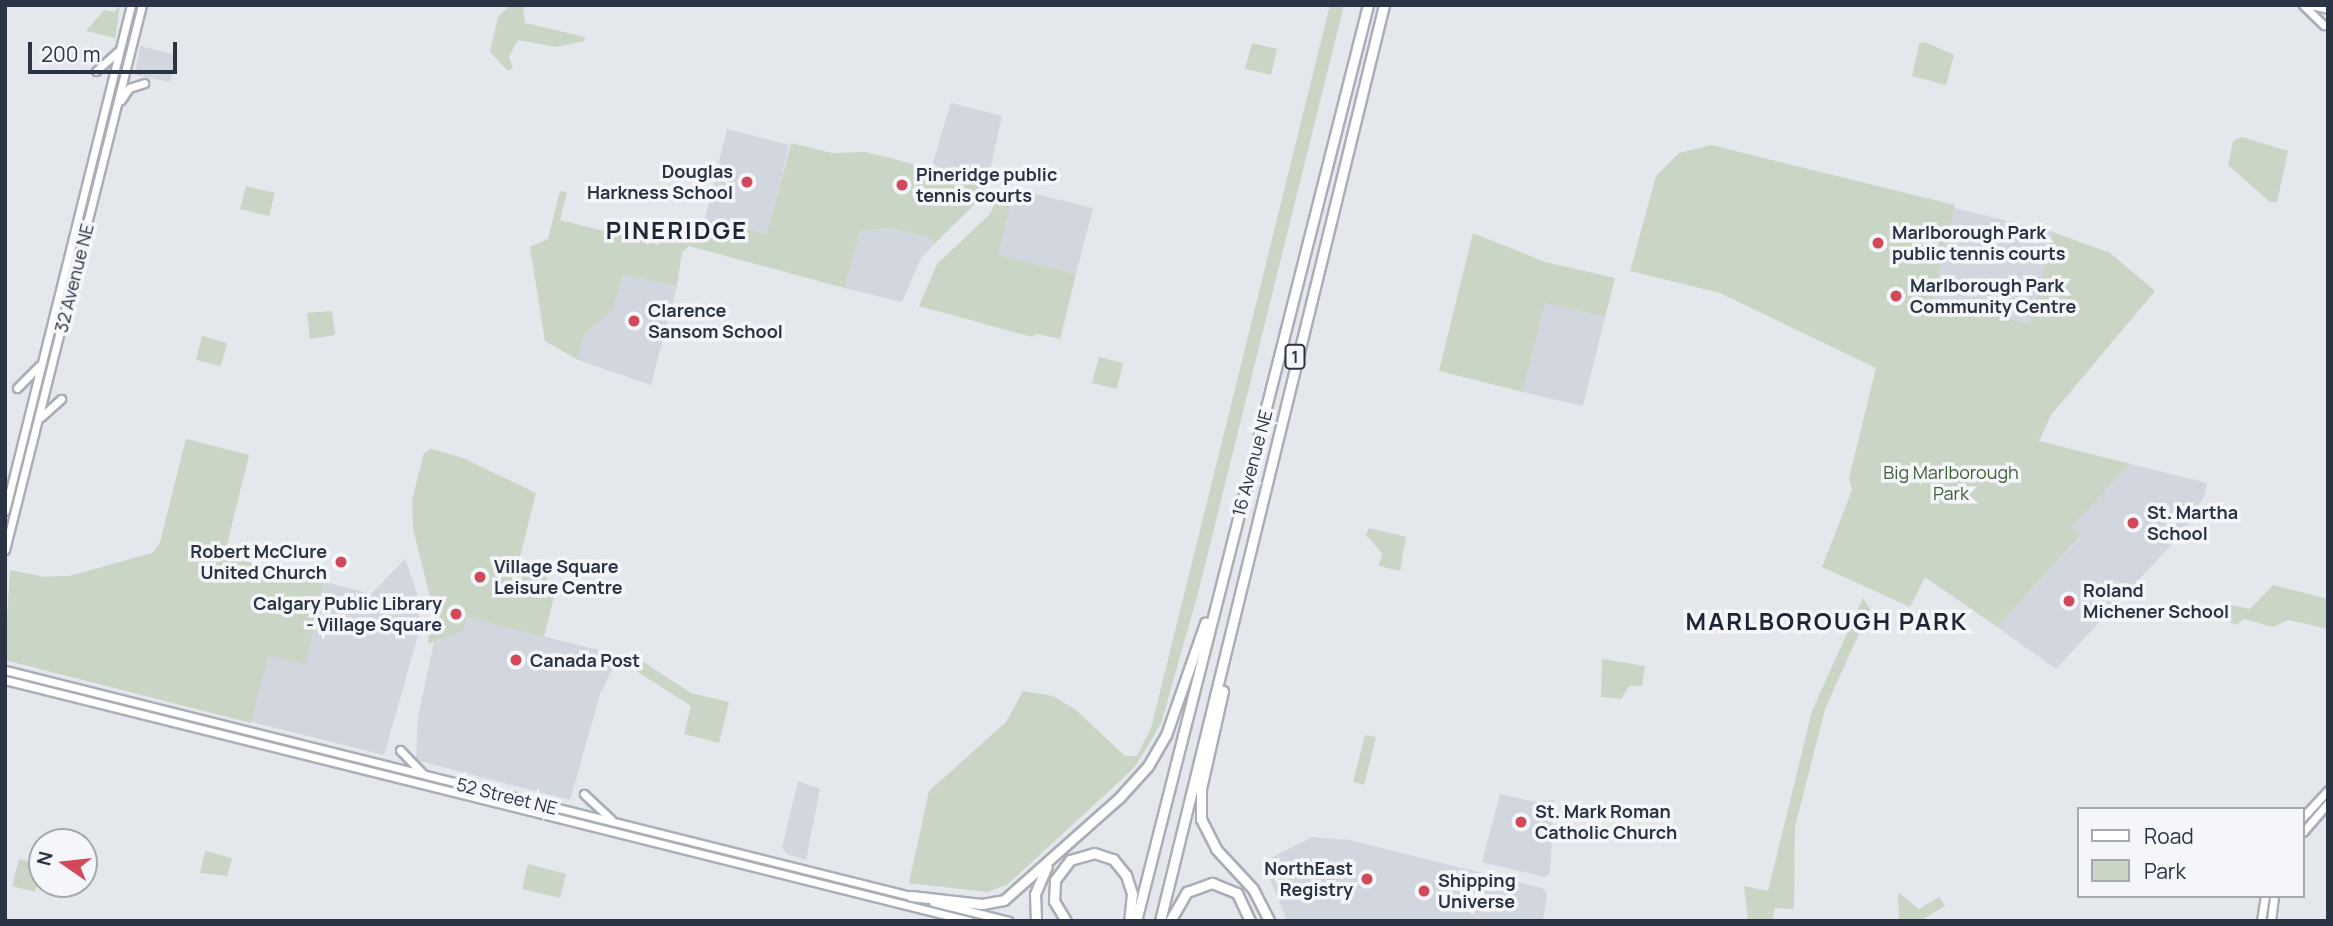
<!DOCTYPE html>
<style>
body{margin:0}
#map{position:relative;width:2333px;height:926px;overflow:hidden;background:#e4e7ec;font-family:Manrope,sans-serif}
div>[style]{position:absolute}
[style*='--x']{left:calc(var(--x)*1px);top:calc(var(--y)*1px);width:calc(var(--w)*1px);rotate:calc(var(--a)*1deg)}
.built>*{inset:0;background:#d2d6de}
.green>*{inset:0;background:#c9d6c5}
.roads{filter:drop-shadow(2px 0 #a9aeb7) drop-shadow(-2px 0 #a9aeb7) drop-shadow(0 2px #a9aeb7) drop-shadow(0 -2px #a9aeb7)}
.secondary>*{height:7px;margin:-3.5px;padding:0 3.5px;transform-origin:3.5px;border-radius:3.5px;background:#fff}
.highway>*{height:9px;margin:-4.5px;padding:0 4.5px;transform-origin:4.5px;border-radius:4.5px;background:#fff}
.dots>*{width:19px;height:19px;translate:-50% -50%;box-sizing:border-box;border:4px solid #f4f6f9;border-radius:50%}
span{translate:-50% -50%;white-space:nowrap;text-align:center;line-height:1.15;-webkit-text-stroke:7px #f4f6f9;paint-order:stroke}
.shield-label span{padding:2px 5px;background:#f4f6f9;border:2px solid;border-radius:5px;-webkit-text-stroke-width:0}
.shield-label{font-size:16px;color:#2b3445;font-weight:700}
.poi-label{font-size:18px;color:#2b3445;font-weight:700}
.right{translate:-100% -50%;text-align:right}
.left{translate:0 -50%;text-align:left}
.street-label{font-size:18px;color:#2b3445}
.park-label{font-size:18px;color:#3f6138}
.district-label{font-size:24px;color:#1d2536;font-weight:700;letter-spacing:2px}
.frame{position:absolute;inset:0;border:7px solid #2b3445;pointer-events:none}
.legend{position:absolute;left:2077px;top:807px;width:228px;height:91px;box-sizing:border-box;background:#f4f6f9;border:2px solid #a4a8b1;margin:0;padding:9px 12px;list-style:none;font-size:21px;color:#2b3445}
.legend li{display:flex;align-items:center;gap:14px;height:35px}
.legend b{width:35px;border:2px solid #a4a8b1}
.north{position:absolute;left:28px;top:828px;width:70px;height:70px;box-sizing:border-box;background:#f4f6f9;border:2px solid #a4a8b1;border-radius:50%;rotate:284deg;font-size:19px;font-weight:700;line-height:28px;text-align:center;color:#2b3445}
.north::after{content:'';display:block;margin:auto;width:24px;height:32px;background:#d1495b;clip-path:polygon(50% 0,100% 100%,50% 72%,0 100%)}
.scale{position:absolute;left:28px;top:42px;width:149px;height:32px;box-sizing:border-box;border:4px solid #2b3445;border-top:0;padding-left:9px;font-size:21px;line-height:24px;white-space:nowrap;color:#2b3445;-webkit-text-stroke:5px #f4f6f9;paint-order:stroke}
</style>
<div id="map">
<div class="built">
<i style="clip-path:polygon(140px 46px,177px 55px,170px 82px,135px 75px)"></i>
<i style="clip-path:polygon(951px 103px,1002px 116px,987px 183px,931px 169px)"></i>
<i style="clip-path:polygon(727px 129px,789px 145px,768px 234px,705px 219px)"></i>
<i style="clip-path:polygon(1014px 189px,1093px 208px,1076px 274px,997px 255px)"></i>
<i style="clip-path:polygon(1954px 208px,2053px 232px,2029px 324px,1931px 300px)"></i>
<i style="clip-path:polygon(889px 228px,929px 237px,934px 244px,920px 260px,902px 302px,845px 288px,860px 231px)"></i>
<i style="clip-path:polygon(623px 273px,677px 286px,651px 385px,578px 360px,584px 335px,614px 308px)"></i>
<i style="clip-path:polygon(1545px 303px,1605px 317px,1583px 406px,1523px 392px)"></i>
<i style="clip-path:polygon(186px 439px,249px 455px,226px 548px,233px 558px,371px 594px,405px 559px,417px 593px,420px 628px,384px 755px,5px 660px,10px 570px,44px 577px,69px 576px,153px 553px,160px 543px)"></i>
<i style="clip-path:polygon(2130px 464px,2207px 483px,2204px 496px,2185px 530px,2056px 669px,1997px 627px,2081px 536px,2072px 527px)"></i>
<i style="clip-path:polygon(467px 617px,619px 655px,600px 694px,570px 800px,416px 760px,418px 717px,434px 642px,463px 631px)"></i>
<i style="clip-path:polygon(798px 781px,820px 789px,806px 860px,787px 854px,782px 848px)"></i>
<i style="clip-path:polygon(1500px 794px,1537px 802px,1554px 800px,1550px 873px,1545px 877px,1482px 862px)"></i>
<i style="clip-path:polygon(1312px 837px,1350px 840px,1542px 888px,1547px 894px,1543px 921px,1287px 921px,1263px 862px)"></i>
</div>
<div class="green">
<i style="clip-path:polygon(510px 5px,523px 5px,525px 23px,585px 37px,584px 41px,556px 47px,518px 40px,509px 57px,513px 68px,508px 71px,490px 52px,498px 17px)"></i>
<i style="clip-path:polygon(1330px 5px,1344px 5px,1198px 593px,1161px 724px,1134px 768px,1007px 885px,987px 892px,909px 883px,929px 791px,1006px 722px,1023px 691px,1053px 696px,1076px 710px,1125px 756px,1137px 756px,1151px 728px)"></i>
<i style="clip-path:polygon(120px 6px,115px 38px,86px 31px,104px 10px,114px 12px)"></i>
<i style="clip-path:polygon(1925px 42px,1954px 55px,1946px 85px,1912px 76px,1919px 44px)"></i>
<i style="clip-path:polygon(1252px 43px,1277px 49px,1271px 75px,1245px 69px)"></i>
<i style="clip-path:polygon(2242px 137px,2288px 151px,2277px 202px,2270px 202px,2228px 165px,2233px 141px)"></i>
<i style="clip-path:polygon(791px 143px,832px 153px,866px 152px,987px 183px,973px 206px,934px 244px,929px 237px,889px 228px,860px 231px,845px 288px,689px 246px,682px 252px,677px 286px,623px 274px,614px 308px,584px 335px,578px 360px,545px 341px,530px 247px,548px 239px,560px 191px,567px 192px,560px 220px,659px 245px,667px 218px,696px 226px,705px 219px,767px 234px)"></i>
<i style="clip-path:polygon(1711px 145px,1955px 205px,1932px 300px,2029px 324px,2053px 232px,2110px 253px,2155px 291px,2051px 415px,2039px 441px,2130px 464px,2072px 527px,2081px 535px,1997px 627px,1925px 577px,1910px 607px,1822px 567px,1852px 490px,1849px 478px,1876px 368px,1720px 293px,1630px 271px,1656px 176px,1679px 153px)"></i>
<i style="clip-path:polygon(246px 186px,275px 193px,269px 216px,240px 209px)"></i>
<i style="clip-path:polygon(1001px 187px,1014px 189px,998px 255px,1076px 274px,1060px 339px,1037px 334px,1032px 337px,919px 306px,937px 264px,990px 214px)"></i>
<i style="clip-path:polygon(1473px 233px,1545px 262px,1615px 278px,1605px 317px,1545px 303px,1523px 392px,1439px 371px)"></i>
<i style="clip-path:polygon(332px 311px,335px 335px,310px 339px,307px 313px)"></i>
<i style="clip-path:polygon(202px 336px,227px 343px,221px 366px,196px 360px)"></i>
<i style="clip-path:polygon(1099px 357px,1123px 363px,1117px 389px,1092px 383px)"></i>
<i style="clip-path:polygon(186px 439px,249px 455px,226px 548px,233px 558px,323px 582px,306px 665px,271px 656px,267px 660px,251px 723px,5px 660px,10px 570px,44px 577px,69px 576px,153px 553px,160px 543px)"></i>
<i style="clip-path:polygon(431px 449px,463px 458px,536px 493px,517px 569px,546px 576px,549px 586px,556px 589px,544px 637px,467px 617px,463px 631px,428px 644px,431px 601px,413px 529px,412px 500px,424px 453px)"></i>
<i style="clip-path:polygon(1369px 528px,1406px 537px,1400px 571px,1379px 566px,1382px 553px,1366px 535px)"></i>
<i style="clip-path:polygon(2273px 585px,2328px 599px,2328px 629px,2288px 620px,2273px 627px,2244px 619px,2236px 625px,2212px 615px,2223px 603px,2250px 609px)"></i>
<i style="clip-path:polygon(1863px 598px,1870px 609px,1825px 709px,1795px 827px,1794px 909px,1775px 908px,1772px 921px,1748px 921px,1744px 886px,1768px 891px,1812px 711px)"></i>
<i style="clip-path:polygon(636px 657px,691px 693px,729px 702px,719px 743px,684px 734px,691px 706px,630px 667px)"></i>
<i style="clip-path:polygon(1602px 659px,1645px 666px,1642px 686px,1629px 686px,1621px 699px,1601px 697px)"></i>
<i style="clip-path:polygon(1365px 735px,1376px 737px,1364px 785px,1353px 782px)"></i>
<i style="clip-path:polygon(205px 851px,232px 858px,227px 876px,200px 873px)"></i>
<i style="clip-path:polygon(19px 859px,42px 865px,35px 892px,12px 886px)"></i>
<i style="clip-path:polygon(528px 864px,566px 874px,560px 898px,522px 889px)"></i>
<i style="clip-path:polygon(1898px 892px,1919px 909px,1939px 897px,1945px 906px,1920px 921px,1899px 921px)"></i>
</div>
<div class="roads">
<div class="secondary">
<i style="--x:2303;--y:5;--w:29;--a:44"></i>
<i style="--x:2311;--y:5;--w:17;--a:13"></i>
<i style="--x:96;--y:71;--w:28;--a:-42"></i>
<i style="--x:121;--y:100;--w:14;--a:-56"></i>
<i style="--x:129;--y:88;--w:16;--a:-18"></i>
<i style="--x:17;--y:388;--w:31;--a:-45"></i>
<i style="--x:41;--y:417;--w:27;--a:-42"></i>
<i style="--x:5;--y:511;--w:521;--a:-76.02"></i>
<i style="--x:5;--y:550;--w:562;--a:-75.89"></i>
<i style="--x:5;--y:670;--w:938;--a:14.01"></i>
<i style="--x:5;--y:680;--w:995;--a:14.02"></i>
<i style="--x:400;--y:750;--w:32;--a:46"></i>
<i style="--x:584;--y:794;--w:37;--a:43"></i>
<i style="--x:2303;--y:817;--w:37;--a:-47"></i>
<i style="--x:2303;--y:832;--w:38;--a:-49"></i>
<i style="--x:933;--y:902;--w:78;--a:14"></i>
<i style="--x:2261;--y:921;--w:25;--a:-81"></i>
<i style="--x:2271;--y:921;--w:25;--a:-83"></i>
</div>
<div class="highway">
<i style="--x:1223;--y:691;--w:100;--a:102.7"></i>
<i style="--x:1201;--y:789;--w:30;--a:90"></i>
<i style="--x:1201;--y:819;--w:34;--a:63"></i>
<i style="--x:1216;--y:849;--w:54;--a:47.2"></i>
<i style="--x:1253;--y:889;--w:36;--a:63"></i>
<i style="--x:911;--y:896;--w:71;--a:6.4"></i>
<i style="--x:982;--y:904;--w:22;--a:-10"></i>
<i style="--x:1004;--y:900;--w:154;--a:-41.6"></i>
<i style="--x:1119;--y:798;--w:43;--a:-47.8"></i>
<i style="--x:1148;--y:766;--w:36;--a:-60"></i>
<i style="--x:1166;--y:735;--w:119;--a:-70.8"></i>
<i style="--x:1036;--y:921;--w:27;--a:-92"></i>
<i style="--x:1035;--y:894;--w:30;--a:-67"></i>
<i style="--x:1066;--y:921;--w:23;--a:-121"></i>
<i style="--x:1054;--y:901;--w:21;--a:-87"></i>
<i style="--x:1055;--y:880;--w:25;--a:-53"></i>
<i style="--x:1070;--y:860;--w:25;--a:-16"></i>
<i style="--x:1094;--y:853;--w:20;--a:18"></i>
<i style="--x:1113;--y:859;--w:21;--a:51"></i>
<i style="--x:1126;--y:875;--w:20;--a:72"></i>
<i style="--x:1132;--y:894;--w:27;--a:96"></i>
<i style="--x:1136;--y:921;--w:945;--a:-75.79"></i>
<i style="--x:1160;--y:921;--w:943;--a:-76.26"></i>
<i style="--x:1170;--y:921;--w:34;--a:-60"></i>
<i style="--x:1187;--y:892;--w:27;--a:-20"></i>
<i style="--x:1212;--y:883;--w:27;--a:22"></i>
<i style="--x:1237;--y:893;--w:31;--a:65"></i>
</div>
</div>
<div class="dots">
<i style="left:747px;top:182px;background:#d1495b"></i>
<i style="left:902px;top:185px;background:#d1495b"></i>
<i style="left:1878px;top:243px;background:#d1495b"></i>
<i style="left:1896px;top:296px;background:#d1495b"></i>
<i style="left:634px;top:321px;background:#d1495b"></i>
<i style="left:2133px;top:523px;background:#d1495b"></i>
<i style="left:341px;top:562px;background:#d1495b"></i>
<i style="left:480px;top:577px;background:#d1495b"></i>
<i style="left:2069px;top:601px;background:#d1495b"></i>
<i style="left:456px;top:614px;background:#d1495b"></i>
<i style="left:516px;top:660px;background:#d1495b"></i>
<i style="left:1521px;top:822px;background:#d1495b"></i>
<i style="left:1367px;top:879px;background:#d1495b"></i>
<i style="left:1424px;top:891px;background:#d1495b"></i>
</div>
<div class="shield-label">
<span style="left:1295px;top:357px">1</span>
</div>
<div class="poi-label">
<span class="right" style="left:733px;top:182px">Douglas<br>Harkness School</span>
<span class="left" style="left:916px;top:185px">Pineridge public<br>tennis courts</span>
<span class="left" style="left:1892px;top:243px">Marlborough Park<br>public tennis courts</span>
<span class="left" style="left:1910px;top:296px">Marlborough Park<br>Community Centre</span>
<span class="left" style="left:648px;top:321px">Clarence<br>Sansom School</span>
<span class="left" style="left:2147px;top:523px">St. Martha<br>School</span>
<span class="right" style="left:327px;top:562px">Robert McClure<br>United Church</span>
<span class="left" style="left:494px;top:577px">Village Square<br>Leisure Centre</span>
<span class="left" style="left:2083px;top:601px">Roland<br>Michener School</span>
<span class="right" style="left:442px;top:614px">Calgary Public Library<br>- Village Square</span>
<span class="left" style="left:530px;top:660px">Canada Post</span>
<span class="left" style="left:1535px;top:822px">St. Mark Roman<br>Catholic Church</span>
<span class="right" style="left:1353px;top:879px">NorthEast<br>Registry</span>
<span class="left" style="left:1438px;top:891px">Shipping<br>Universe</span>
</div>
<div class="street-label">
<span style="left:74px;top:278px;rotate:-76deg">32 Avenue NE</span>
<span style="left:1252px;top:463px;rotate:-75deg">16 Avenue NE</span>
<span style="left:507px;top:796px;rotate:14deg">52 Street NE</span>
</div>
<div class="park-label">
<span style="left:1951px;top:483px">Big Marlborough<br>Park</span>
</div>
<div class="district-label">
<span style="left:677px;top:230px">PINERIDGE</span>
<span style="left:1827px;top:621px">MARLBOROUGH PARK</span>
</div>
<div class="frame"></div>
<ul class="legend">
<li><b style="height:9px;background:#fff"></b>Road</li>
<li><b style="height:19px;background:#c9d6c5"></b>Park</li>
</ul>
<div class="north">N</div>
<div class="scale">200 m</div>
</div>
